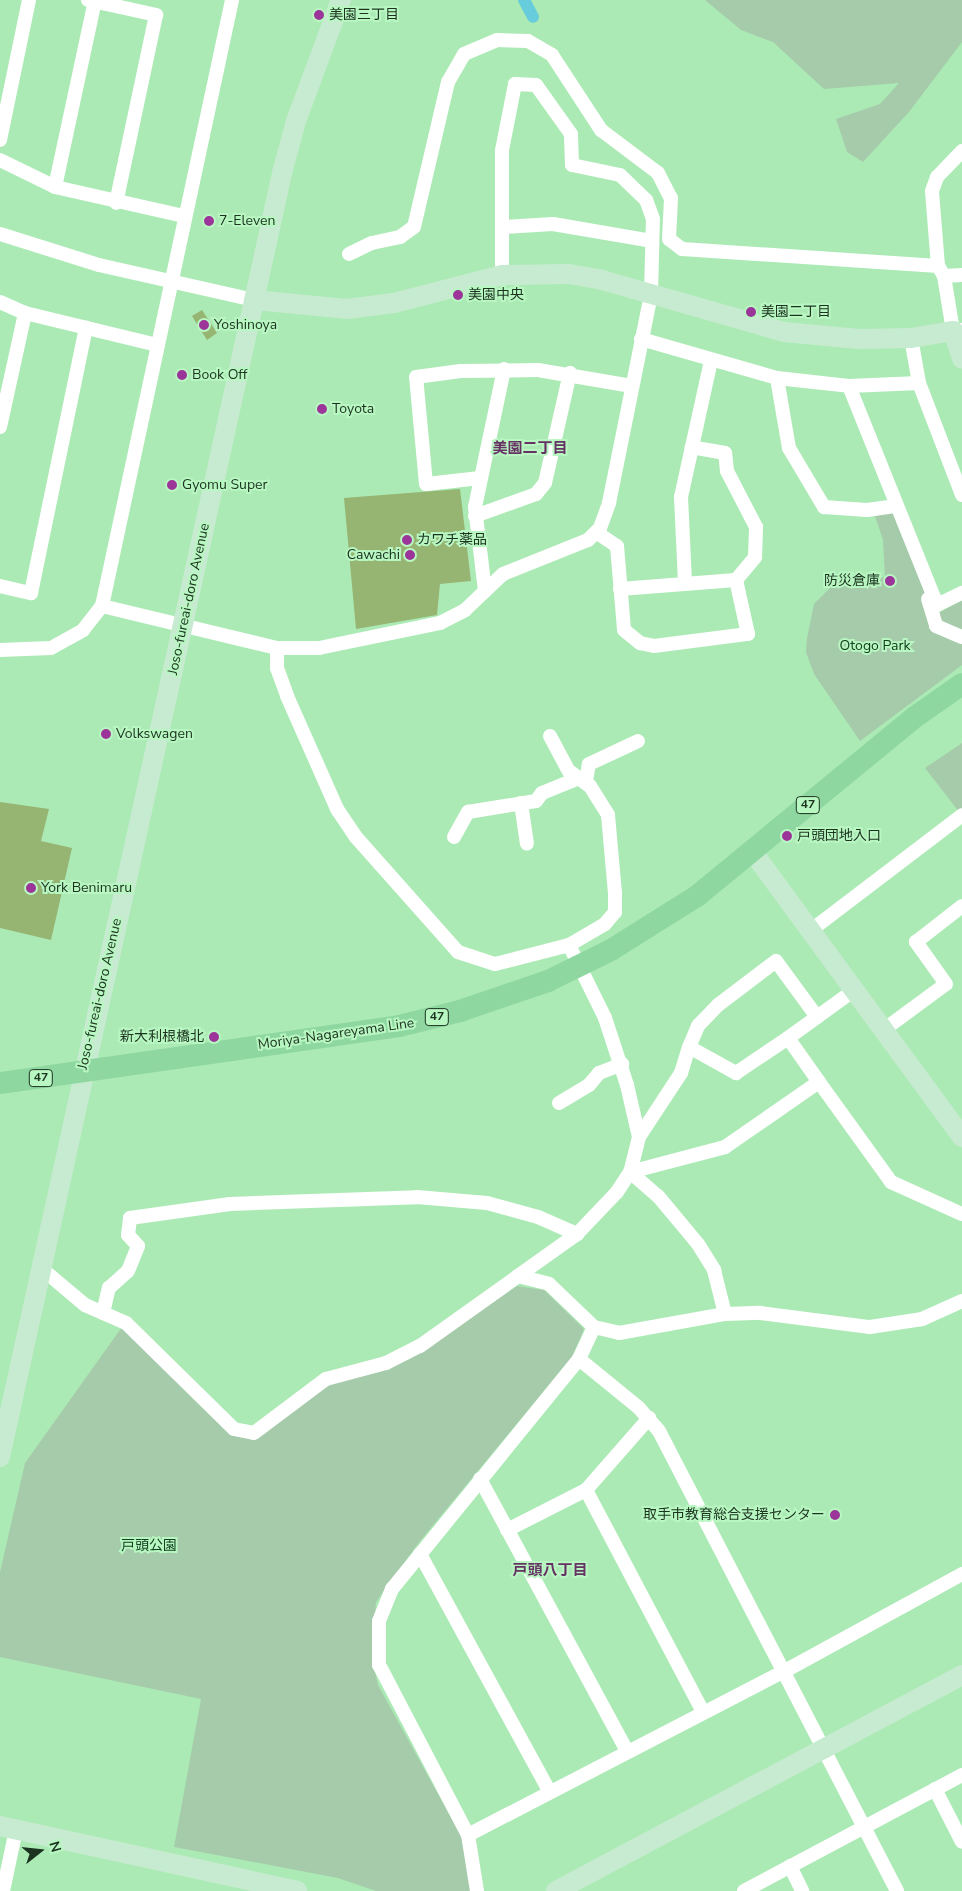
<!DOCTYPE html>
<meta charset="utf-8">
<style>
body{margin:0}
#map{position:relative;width:962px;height:1891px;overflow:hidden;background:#aceab5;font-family:"Nunito Sans","Noto Sans JP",sans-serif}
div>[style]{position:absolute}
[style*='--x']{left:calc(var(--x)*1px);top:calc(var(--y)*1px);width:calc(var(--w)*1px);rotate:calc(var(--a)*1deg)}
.green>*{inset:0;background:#a5cbaa}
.canal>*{height:12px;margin:-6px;padding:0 6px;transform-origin:6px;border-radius:6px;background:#67ccdb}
.building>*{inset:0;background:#96b472}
.street>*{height:14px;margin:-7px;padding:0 7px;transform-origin:7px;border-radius:7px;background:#fff}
.secondary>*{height:20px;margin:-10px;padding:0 10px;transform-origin:10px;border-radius:10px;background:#c7ebd0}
.primary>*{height:22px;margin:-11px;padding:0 11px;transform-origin:11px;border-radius:11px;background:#8fd7a1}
.dots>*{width:14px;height:14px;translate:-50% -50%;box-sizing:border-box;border:2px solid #b9f7c2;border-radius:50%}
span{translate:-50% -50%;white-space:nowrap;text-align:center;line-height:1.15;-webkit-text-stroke:4px #b9f7c2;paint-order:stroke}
.shield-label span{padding:1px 4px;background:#b9f7c2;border:1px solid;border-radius:4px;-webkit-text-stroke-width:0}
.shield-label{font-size:12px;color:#1b331f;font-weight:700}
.poi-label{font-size:14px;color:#1b331f}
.left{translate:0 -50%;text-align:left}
.right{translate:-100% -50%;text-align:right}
.street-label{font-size:14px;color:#1b331f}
.park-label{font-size:14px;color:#13401e}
.neighbourhood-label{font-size:15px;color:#653263;font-weight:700}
.north{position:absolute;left:15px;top:1826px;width:50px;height:50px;-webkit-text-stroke:4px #b9f7c2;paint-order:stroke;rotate:74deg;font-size:14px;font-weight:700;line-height:20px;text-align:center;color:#1b331f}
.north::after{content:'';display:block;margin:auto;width:18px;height:22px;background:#1b331f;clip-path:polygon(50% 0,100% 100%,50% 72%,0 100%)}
</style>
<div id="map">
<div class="green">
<i style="clip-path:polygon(705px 0,962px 0,962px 42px,909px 112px,863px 162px,847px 152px,836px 119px,880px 104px,899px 83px,824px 89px,773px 42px,741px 30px)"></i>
<i style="clip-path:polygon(893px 512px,937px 614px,962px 600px,962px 665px,860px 741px,814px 674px,806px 652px,807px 638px,814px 604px,831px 587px,885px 577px,883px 540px,875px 516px)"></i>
<i style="clip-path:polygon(962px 743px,962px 812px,960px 813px,925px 768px)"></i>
<i style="clip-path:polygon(517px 1286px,544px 1290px,584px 1329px,572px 1357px,420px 1541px,376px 1602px,372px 1658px,378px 1685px,466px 1845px,471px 1891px,376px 1891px,338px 1878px,174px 1847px,201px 1699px,0 1657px,0 1572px,25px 1463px,122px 1327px,249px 1438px,332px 1382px,408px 1360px)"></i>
</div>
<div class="canal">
<i style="--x:524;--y:0;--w:19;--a:62"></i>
</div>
<div class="building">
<i style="clip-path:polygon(202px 310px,217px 333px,207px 340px,192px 316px)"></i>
<i style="clip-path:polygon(460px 489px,471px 581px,440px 584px,437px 615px,356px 629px,344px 498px)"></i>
<i style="clip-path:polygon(0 802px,49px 809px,41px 841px,72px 848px,51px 940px,0 928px)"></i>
</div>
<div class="street">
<i style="--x:88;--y:0;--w:70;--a:12.4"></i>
<i style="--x:156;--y:15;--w:192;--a:102"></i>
<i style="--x:0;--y:140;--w:143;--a:-78.3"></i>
<i style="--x:0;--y:160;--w:61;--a:26.1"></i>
<i style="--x:55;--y:187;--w:132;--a:12.7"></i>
<i style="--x:55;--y:187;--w:190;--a:-77.9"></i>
<i style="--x:503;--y:227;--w:50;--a:-3.4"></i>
<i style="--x:553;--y:224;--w:100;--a:9.7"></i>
<i style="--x:0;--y:234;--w:104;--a:17.4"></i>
<i style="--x:99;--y:265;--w:159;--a:12.7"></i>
<i style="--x:349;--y:254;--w:25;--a:-26"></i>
<i style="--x:372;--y:243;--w:29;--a:-12"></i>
<i style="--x:400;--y:237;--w:17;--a:-36"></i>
<i style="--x:414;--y:227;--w:149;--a:-76.8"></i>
<i style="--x:448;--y:82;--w:32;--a:-60"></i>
<i style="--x:464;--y:54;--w:36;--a:-23"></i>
<i style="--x:497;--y:40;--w:31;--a:2"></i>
<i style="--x:528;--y:41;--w:28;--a:30"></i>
<i style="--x:552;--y:55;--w:90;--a:56.8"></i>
<i style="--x:601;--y:130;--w:71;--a:37"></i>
<i style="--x:658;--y:173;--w:28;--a:63"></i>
<i style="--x:671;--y:198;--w:41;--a:92.8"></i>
<i style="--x:669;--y:239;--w:16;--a:38"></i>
<i style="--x:682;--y:249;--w:257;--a:3.8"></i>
<i style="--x:944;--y:276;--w:18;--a:-3"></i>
<i style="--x:0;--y:302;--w:27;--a:24"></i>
<i style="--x:25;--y:313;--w:136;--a:13.6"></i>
<i style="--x:961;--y:330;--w:8;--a:173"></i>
<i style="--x:953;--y:331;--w:56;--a:-99.3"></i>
<i style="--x:944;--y:276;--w:12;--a:-121"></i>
<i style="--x:938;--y:266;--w:75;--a:-94.6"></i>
<i style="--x:932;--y:191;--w:15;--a:-70"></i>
<i style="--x:937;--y:177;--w:36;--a:-46"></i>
<i style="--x:911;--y:338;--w:46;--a:79.9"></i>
<i style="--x:919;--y:383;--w:120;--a:69"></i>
<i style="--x:641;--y:339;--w:141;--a:16"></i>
<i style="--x:777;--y:378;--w:72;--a:6.3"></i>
<i style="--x:849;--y:386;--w:70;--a:-2.5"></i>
<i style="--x:777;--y:378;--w:71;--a:80.3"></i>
<i style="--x:789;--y:448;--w:69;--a:59.3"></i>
<i style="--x:824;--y:507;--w:43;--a:4"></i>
<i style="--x:867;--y:510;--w:30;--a:-8"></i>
<i style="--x:849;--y:386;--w:236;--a:68.1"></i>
<i style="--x:937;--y:605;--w:28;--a:-26"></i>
<i style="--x:0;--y:427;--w:117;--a:-77.6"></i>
<i style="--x:480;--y:478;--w:54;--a:173.7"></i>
<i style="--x:426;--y:484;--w:107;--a:-95.3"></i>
<i style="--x:416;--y:377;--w:45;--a:-7.6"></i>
<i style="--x:461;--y:371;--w:77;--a:-0.7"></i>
<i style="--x:538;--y:370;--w:95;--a:9.7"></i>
<i style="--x:475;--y:516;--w:65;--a:-19.8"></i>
<i style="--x:536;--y:494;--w:14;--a:-51"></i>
<i style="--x:545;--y:483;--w:113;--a:-77.2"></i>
<i style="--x:596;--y:532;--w:25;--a:34"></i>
<i style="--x:617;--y:546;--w:84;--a:85.2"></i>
<i style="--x:624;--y:630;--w:21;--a:39"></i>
<i style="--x:640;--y:643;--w:14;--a:12"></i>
<i style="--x:654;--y:646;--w:95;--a:-7.3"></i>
<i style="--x:748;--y:634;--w:55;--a:-102.5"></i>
<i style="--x:685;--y:582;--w:85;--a:-92.7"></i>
<i style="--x:681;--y:497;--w:140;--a:-77.6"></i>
<i style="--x:0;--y:586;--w:32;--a:13"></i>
<i style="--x:31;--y:593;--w:271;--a:-78.3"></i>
<i style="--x:620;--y:589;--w:116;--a:-4.4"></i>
<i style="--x:736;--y:580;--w:30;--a:-50"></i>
<i style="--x:755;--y:557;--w:30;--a:-88"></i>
<i style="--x:756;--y:527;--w:63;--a:-117.4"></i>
<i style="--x:727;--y:471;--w:18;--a:-96"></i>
<i style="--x:725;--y:453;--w:34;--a:-170"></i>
<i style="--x:485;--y:591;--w:85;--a:-96.8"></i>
<i style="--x:475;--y:507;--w:141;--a:-78.1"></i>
<i style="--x:928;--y:599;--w:28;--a:73"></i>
<i style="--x:936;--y:626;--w:28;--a:23"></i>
<i style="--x:102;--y:606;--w:180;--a:13.5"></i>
<i style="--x:277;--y:648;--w:42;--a:0"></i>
<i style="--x:319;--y:648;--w:124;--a:-11.7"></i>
<i style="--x:440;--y:623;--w:28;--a:-27"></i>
<i style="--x:465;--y:610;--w:52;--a:-43.5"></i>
<i style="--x:503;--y:574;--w:92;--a:-21.8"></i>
<i style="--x:588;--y:540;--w:17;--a:-45"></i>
<i style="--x:600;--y:528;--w:27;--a:-70"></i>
<i style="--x:609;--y:503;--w:213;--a:-78.6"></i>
<i style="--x:651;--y:294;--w:75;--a:-88.5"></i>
<i style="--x:653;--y:219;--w:20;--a:-110"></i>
<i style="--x:646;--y:200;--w:36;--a:-136"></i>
<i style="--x:620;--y:175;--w:49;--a:-168.2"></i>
<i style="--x:572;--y:165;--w:31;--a:-92"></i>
<i style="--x:571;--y:134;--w:60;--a:-125.5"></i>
<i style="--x:536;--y:85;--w:21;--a:-177"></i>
<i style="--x:515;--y:84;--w:67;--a:101.1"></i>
<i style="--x:502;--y:150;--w:125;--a:90"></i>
<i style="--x:277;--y:648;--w:20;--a:90"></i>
<i style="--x:277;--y:668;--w:30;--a:70"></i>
<i style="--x:287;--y:696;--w:124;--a:66.1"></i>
<i style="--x:337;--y:809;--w:32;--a:56"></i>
<i style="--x:355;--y:836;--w:155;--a:48.4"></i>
<i style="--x:458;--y:952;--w:39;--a:18"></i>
<i style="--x:495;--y:964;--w:76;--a:-14.4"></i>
<i style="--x:569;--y:945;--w:81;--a:63.7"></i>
<i style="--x:605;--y:1018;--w:71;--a:71.8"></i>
<i style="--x:627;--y:1085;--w:53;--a:77"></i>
<i style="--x:639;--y:1137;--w:36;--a:104"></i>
<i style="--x:630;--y:1172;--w:24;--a:123"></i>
<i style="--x:617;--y:1192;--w:58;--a:133.6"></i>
<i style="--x:577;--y:1234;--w:72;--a:144.6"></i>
<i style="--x:0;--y:650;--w:51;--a:-2.2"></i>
<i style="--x:51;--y:648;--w:37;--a:-29"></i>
<i style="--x:83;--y:630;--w:31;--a:-52"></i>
<i style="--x:102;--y:606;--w:620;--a:-77.89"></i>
<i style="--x:550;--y:736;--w:40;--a:62"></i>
<i style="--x:569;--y:771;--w:26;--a:36"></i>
<i style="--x:590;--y:786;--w:34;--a:58"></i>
<i style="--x:608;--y:815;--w:78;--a:84.9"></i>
<i style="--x:615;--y:893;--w:19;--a:90"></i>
<i style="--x:615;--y:912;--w:16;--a:130"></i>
<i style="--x:605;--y:924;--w:42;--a:149.7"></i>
<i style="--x:586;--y:782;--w:18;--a:-81"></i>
<i style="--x:589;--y:764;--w:54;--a:-25.1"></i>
<i style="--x:521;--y:803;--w:41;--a:81.7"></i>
<i style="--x:454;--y:837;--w:29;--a:-61"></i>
<i style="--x:468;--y:812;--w:69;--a:-9.2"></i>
<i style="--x:536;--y:801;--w:10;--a:-53"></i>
<i style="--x:542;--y:793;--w:40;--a:-22"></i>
<i style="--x:810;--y:931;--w:191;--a:-37.3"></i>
<i style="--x:817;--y:1017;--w:69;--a:-126.2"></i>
<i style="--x:776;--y:961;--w:73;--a:142.8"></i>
<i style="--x:718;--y:1005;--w:29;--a:134"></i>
<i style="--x:698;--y:1026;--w:23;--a:113"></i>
<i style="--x:689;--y:1047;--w:54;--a:29"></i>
<i style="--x:736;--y:1073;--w:63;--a:-33.9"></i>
<i style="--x:788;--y:1038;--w:80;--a:-35.9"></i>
<i style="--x:882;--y:1031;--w:79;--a:-36.3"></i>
<i style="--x:946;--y:984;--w:52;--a:-125.5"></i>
<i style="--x:916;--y:942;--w:58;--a:-38"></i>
<i style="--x:788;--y:1038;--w:54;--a:54.8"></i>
<i style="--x:559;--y:1103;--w:35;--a:-31"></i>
<i style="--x:589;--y:1085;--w:16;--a:-50"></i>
<i style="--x:599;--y:1073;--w:25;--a:-21"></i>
<i style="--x:639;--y:1137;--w:77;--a:-56.7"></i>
<i style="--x:681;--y:1073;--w:27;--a:-73"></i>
<i style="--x:630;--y:1172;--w:98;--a:-14.7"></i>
<i style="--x:725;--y:1147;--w:114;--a:-34.7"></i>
<i style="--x:819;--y:1082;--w:123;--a:54.2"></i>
<i style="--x:891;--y:1182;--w:78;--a:24.3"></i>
<i style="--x:630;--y:1172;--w:37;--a:41"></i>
<i style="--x:658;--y:1196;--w:62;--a:50.2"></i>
<i style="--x:698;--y:1244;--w:31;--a:58"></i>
<i style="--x:714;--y:1270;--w:45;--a:76"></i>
<i style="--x:41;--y:1268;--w:57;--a:40.1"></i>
<i style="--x:85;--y:1305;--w:45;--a:23.7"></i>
<i style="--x:126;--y:1323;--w:151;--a:44.5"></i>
<i style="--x:234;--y:1429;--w:20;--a:11"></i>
<i style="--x:254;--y:1433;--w:90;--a:-36.9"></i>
<i style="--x:326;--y:1379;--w:62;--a:-14.9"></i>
<i style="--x:386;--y:1363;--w:38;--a:-27"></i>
<i style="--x:420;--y:1346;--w:120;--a:-35.5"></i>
<i style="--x:518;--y:1276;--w:32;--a:14"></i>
<i style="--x:549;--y:1284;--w:62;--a:43.7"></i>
<i style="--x:594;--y:1327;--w:26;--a:13"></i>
<i style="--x:619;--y:1333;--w:108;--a:-10.2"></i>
<i style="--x:725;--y:1314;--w:35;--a:-2"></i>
<i style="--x:760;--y:1313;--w:111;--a:7.3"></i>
<i style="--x:870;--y:1327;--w:53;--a:-8.7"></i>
<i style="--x:922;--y:1319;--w:44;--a:-24.2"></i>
<i style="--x:103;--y:1313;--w:26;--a:-77"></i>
<i style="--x:109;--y:1288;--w:25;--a:-42"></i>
<i style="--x:128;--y:1271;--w:27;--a:-68"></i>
<i style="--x:138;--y:1246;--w:15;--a:-132"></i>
<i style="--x:128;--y:1235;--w:17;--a:-83"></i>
<i style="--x:130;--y:1218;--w:101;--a:-8"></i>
<i style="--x:230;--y:1204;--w:187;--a:-2.1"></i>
<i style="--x:417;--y:1197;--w:70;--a:4.9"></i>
<i style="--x:487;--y:1203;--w:53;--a:15.4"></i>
<i style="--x:538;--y:1217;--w:43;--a:23.6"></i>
<i style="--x:579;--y:1359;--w:77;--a:39.2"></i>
<i style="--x:639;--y:1408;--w:30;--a:49"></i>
<i style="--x:659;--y:1431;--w:518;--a:62.64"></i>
<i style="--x:480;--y:1479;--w:309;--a:61.6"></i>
<i style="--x:586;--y:1490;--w:251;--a:62.2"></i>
<i style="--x:507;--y:1530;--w:89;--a:-26.9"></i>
<i style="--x:586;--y:1490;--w:96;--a:-48.8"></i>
<i style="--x:420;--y:1554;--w:271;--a:61.4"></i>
<i style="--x:935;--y:1789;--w:59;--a:63"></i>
<i style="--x:468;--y:1835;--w:355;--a:-27.4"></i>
<i style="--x:783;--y:1672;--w:204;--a:-28.7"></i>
<i style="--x:790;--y:1866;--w:28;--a:64"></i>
<i style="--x:3;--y:1891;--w:62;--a:-78"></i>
<i style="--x:477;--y:1891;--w:57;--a:-99.1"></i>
<i style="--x:468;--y:1835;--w:192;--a:-117.6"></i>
<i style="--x:379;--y:1665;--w:44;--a:-90"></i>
<i style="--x:379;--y:1621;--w:35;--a:-68"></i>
<i style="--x:392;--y:1589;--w:296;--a:-50.9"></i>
<i style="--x:579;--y:1359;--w:35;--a:-65"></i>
<i style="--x:744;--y:1891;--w:247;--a:-28"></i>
</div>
<div class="secondary">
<i style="--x:254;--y:300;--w:93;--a:5.5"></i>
<i style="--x:347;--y:309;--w:47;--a:-7.3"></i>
<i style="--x:394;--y:303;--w:112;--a:-14.5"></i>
<i style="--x:502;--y:275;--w:67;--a:-0.9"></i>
<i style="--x:569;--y:274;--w:34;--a:10"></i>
<i style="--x:602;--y:280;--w:190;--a:15.9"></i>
<i style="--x:785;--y:332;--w:74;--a:5.4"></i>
<i style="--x:859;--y:339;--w:52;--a:-1.1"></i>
<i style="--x:911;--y:338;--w:43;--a:-9.5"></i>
<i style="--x:953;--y:331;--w:29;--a:72"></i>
<i style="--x:752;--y:851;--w:355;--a:53.7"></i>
<i style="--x:0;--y:1457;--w:1315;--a:-77.61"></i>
<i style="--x:282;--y:173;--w:54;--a:-74.9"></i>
<i style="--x:296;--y:121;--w:129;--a:-69.6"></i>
<i style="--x:0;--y:1826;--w:304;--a:12.3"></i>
<i style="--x:556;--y:1891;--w:460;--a:-28"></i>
</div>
<div class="primary">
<i style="--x:0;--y:1083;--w:403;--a:-8.1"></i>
<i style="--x:399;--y:1026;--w:63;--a:-13.8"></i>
<i style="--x:460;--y:1011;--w:93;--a:-18.8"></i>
<i style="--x:548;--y:981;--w:70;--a:-26.2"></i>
<i style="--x:611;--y:950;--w:102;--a:-32.1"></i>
<i style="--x:697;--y:896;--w:282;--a:-39.4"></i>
<i style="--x:915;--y:717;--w:57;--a:-35.1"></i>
</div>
<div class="dots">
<i style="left:319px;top:15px;background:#9b3599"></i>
<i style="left:209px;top:221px;background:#9b3599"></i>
<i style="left:458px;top:295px;background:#9b3599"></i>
<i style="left:751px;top:312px;background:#9b3599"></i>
<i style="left:204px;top:325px;background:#9b3599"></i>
<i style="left:182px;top:375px;background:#9b3599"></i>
<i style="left:322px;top:409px;background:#9b3599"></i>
<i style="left:172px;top:485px;background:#9b3599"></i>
<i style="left:407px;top:540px;background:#9b3599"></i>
<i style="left:410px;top:555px;background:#9b3599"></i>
<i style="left:890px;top:581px;background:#9b3599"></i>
<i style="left:106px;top:734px;background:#9b3599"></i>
<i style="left:787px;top:836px;background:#9b3599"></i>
<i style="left:31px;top:888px;background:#9b3599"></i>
<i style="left:214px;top:1037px;background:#9b3599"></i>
<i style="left:835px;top:1515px;background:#9b3599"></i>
</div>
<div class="shield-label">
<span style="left:808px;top:805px">47</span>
<span style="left:437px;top:1017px">47</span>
<span style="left:41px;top:1078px">47</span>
</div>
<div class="poi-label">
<span class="left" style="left:329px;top:15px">美園三丁目</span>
<span class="left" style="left:219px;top:221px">7-Eleven</span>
<span class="left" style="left:468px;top:295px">美園中央</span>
<span class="left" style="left:761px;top:312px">美園二丁目</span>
<span class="left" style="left:214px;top:325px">Yoshinoya</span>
<span class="left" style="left:192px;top:375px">Book Off</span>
<span class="left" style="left:332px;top:409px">Toyota</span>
<span class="left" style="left:182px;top:485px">Gyomu Super</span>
<span class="left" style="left:417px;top:540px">カワチ薬品</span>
<span class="right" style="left:400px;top:555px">Cawachi</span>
<span class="right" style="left:880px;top:581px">防災倉庫</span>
<span class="left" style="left:116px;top:734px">Volkswagen</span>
<span class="left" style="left:797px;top:836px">戸頭団地入口</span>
<span class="left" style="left:41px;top:888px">York Benimaru</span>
<span class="right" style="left:204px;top:1037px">新大利根橋北</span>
<span class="right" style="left:825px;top:1515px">取手市教育総合支援センター</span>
</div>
<div class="street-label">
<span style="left:189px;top:599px;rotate:-78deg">Joso-fureai-doro Avenue</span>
<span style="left:100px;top:994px;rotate:-77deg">Joso-fureai-doro Avenue</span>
<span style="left:336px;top:1034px;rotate:-8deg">Moriya-Nagareyama Line</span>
</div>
<div class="park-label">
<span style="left:875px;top:646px">Otogo Park</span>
<span style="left:149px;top:1546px">戸頭公園</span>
</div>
<div class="neighbourhood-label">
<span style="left:530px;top:449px">美園二丁目</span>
<span style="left:550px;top:1571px">戸頭八丁目</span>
</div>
<div class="north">N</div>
</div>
